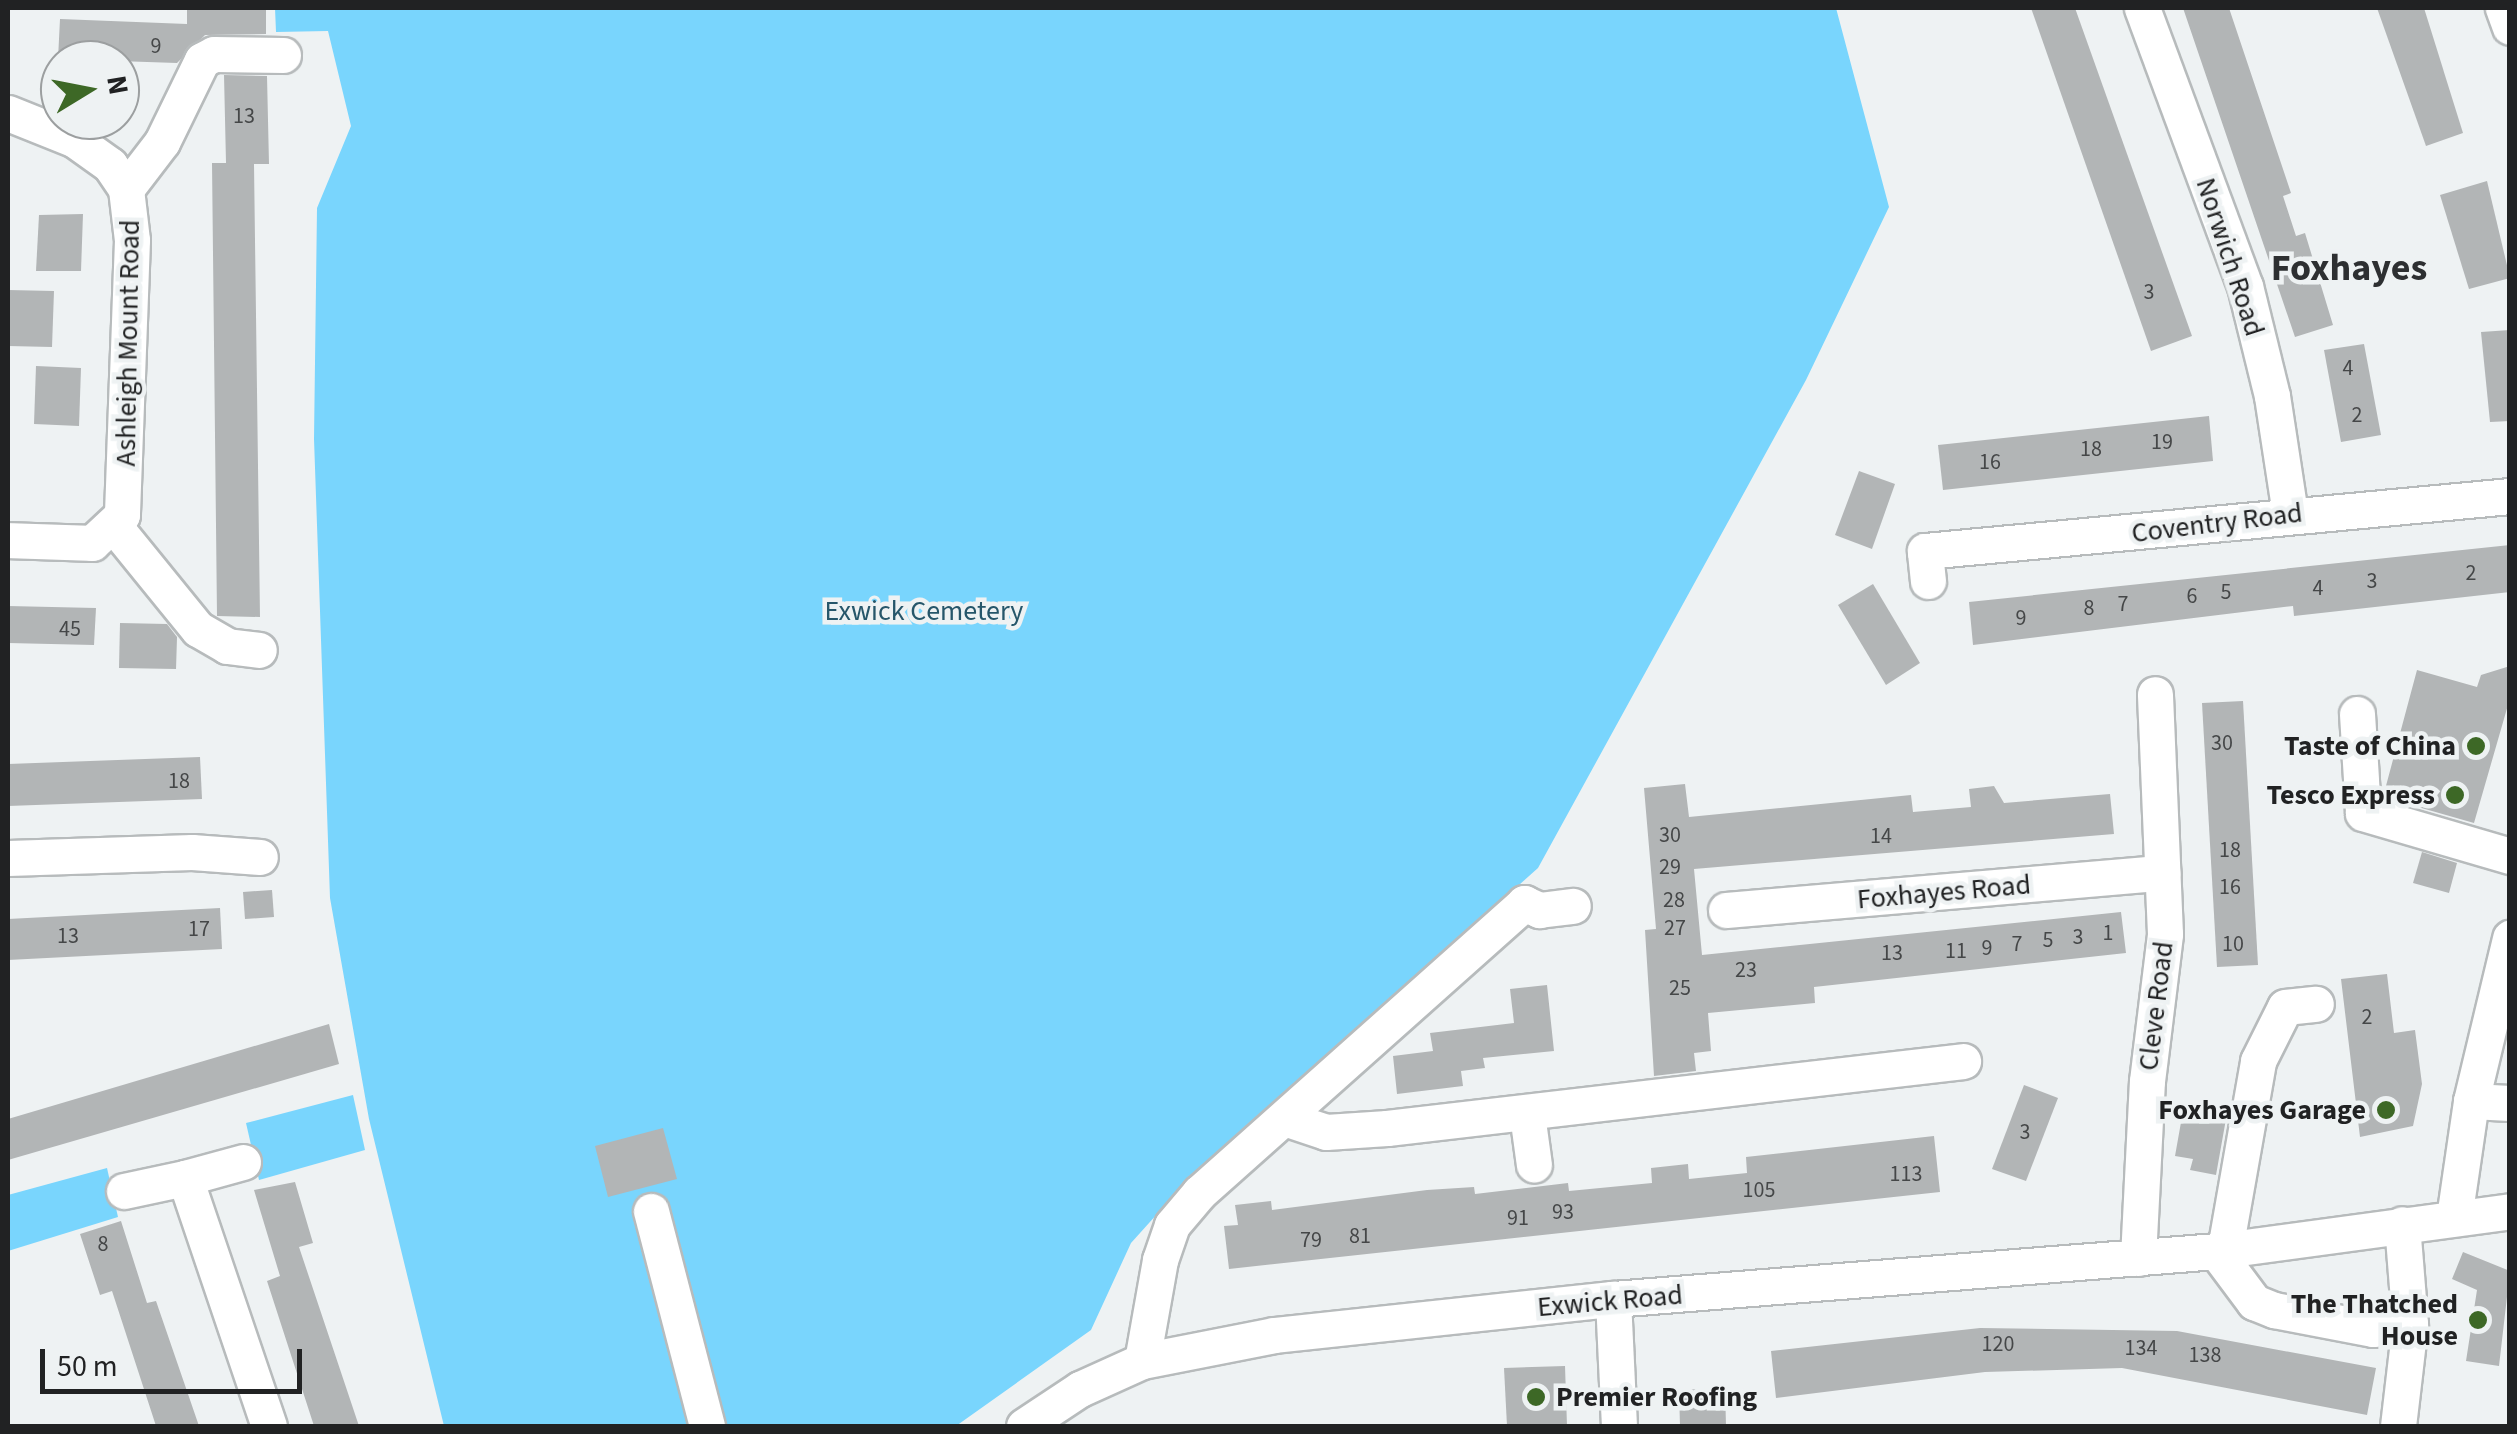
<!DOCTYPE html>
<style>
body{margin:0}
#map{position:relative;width:2517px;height:1434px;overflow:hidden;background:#eef2f3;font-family:"Source Sans 3",sans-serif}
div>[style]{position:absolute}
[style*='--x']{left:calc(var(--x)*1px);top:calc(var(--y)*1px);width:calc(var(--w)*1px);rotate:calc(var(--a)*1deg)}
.green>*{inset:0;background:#79d5fd}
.building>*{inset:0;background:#b2b5b6}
.roads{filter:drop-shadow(2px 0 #b7bbbc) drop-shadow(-2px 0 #b7bbbc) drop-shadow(0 2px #b7bbbc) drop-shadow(0 -2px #b7bbbc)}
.minor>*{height:35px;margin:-17.5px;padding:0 17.5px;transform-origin:17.5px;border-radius:17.5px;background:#fff}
.dots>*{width:28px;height:28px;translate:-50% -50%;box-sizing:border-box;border:5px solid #eef2f3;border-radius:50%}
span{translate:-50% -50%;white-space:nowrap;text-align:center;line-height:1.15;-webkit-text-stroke:9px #eef2f3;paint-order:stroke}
.number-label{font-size:22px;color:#454748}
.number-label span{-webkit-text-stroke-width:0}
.street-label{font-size:28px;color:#212223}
.park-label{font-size:28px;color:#26566a}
.poi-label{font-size:28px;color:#212223;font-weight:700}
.right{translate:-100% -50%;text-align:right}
.left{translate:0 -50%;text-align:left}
.district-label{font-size:38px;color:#2d2f31;font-weight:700}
.frame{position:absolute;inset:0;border:10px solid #212223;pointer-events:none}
.north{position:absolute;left:40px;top:40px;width:100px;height:100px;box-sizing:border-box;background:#eef2f3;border:2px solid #9c9fa0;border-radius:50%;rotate:80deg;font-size:28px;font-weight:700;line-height:40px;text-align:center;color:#212223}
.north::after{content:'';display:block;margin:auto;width:35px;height:45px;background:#3d6826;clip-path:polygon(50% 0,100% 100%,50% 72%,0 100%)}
.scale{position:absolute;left:40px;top:1349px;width:262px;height:45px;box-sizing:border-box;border:5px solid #212223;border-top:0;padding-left:12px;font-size:30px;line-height:35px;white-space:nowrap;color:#212223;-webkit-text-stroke:8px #eef2f3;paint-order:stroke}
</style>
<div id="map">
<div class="green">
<i style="clip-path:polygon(275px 8px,1836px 8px,1889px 207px,1806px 380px,1538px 868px,1194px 1173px,1131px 1243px,1091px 1330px,956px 1426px,444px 1426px,369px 1119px,330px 898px,314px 439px,317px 208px,351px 126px,328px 31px,276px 32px)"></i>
<i style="clip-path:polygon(353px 1095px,365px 1150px,259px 1180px,246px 1123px)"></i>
<i style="clip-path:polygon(107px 1168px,118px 1217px,8px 1251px,8px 1195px)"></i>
</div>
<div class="building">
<i style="clip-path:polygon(187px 8px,266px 8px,266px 34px,205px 35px,177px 63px,58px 59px,60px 19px,187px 24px)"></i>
<i style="clip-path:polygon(2031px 8px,2075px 8px,2192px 336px,2151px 351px)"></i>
<i style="clip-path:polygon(2183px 8px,2229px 8px,2291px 193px,2283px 196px,2296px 236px,2305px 233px,2333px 325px,2295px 337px)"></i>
<i style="clip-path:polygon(2377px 8px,2424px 8px,2463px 133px,2426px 146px)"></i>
<i style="clip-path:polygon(224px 75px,267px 76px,269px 164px,254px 164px,260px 617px,217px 616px,212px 163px,226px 163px)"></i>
<i style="clip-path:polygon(2487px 181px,2510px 278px,2469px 289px,2440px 195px)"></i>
<i style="clip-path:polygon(83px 214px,81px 271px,36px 271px,39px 215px)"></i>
<i style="clip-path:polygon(8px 290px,54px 291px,52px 347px,8px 346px)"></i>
<i style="clip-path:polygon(2510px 330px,2510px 421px,2490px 422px,2481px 332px)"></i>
<i style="clip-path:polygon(2364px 344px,2381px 435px,2341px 442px,2324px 350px)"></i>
<i style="clip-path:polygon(36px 366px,81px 368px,79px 426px,34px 424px)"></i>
<i style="clip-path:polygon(2209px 416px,2213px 461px,1943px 490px,1938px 445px)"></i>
<i style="clip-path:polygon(1859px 471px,1895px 484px,1872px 549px,1835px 535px)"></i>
<i style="clip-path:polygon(2510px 545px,2510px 592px,2294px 616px,2293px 606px,1973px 645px,1969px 602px)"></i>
<i style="clip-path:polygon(1873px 584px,1920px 663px,1886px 685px,1838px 605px)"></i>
<i style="clip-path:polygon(8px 606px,96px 608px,94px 645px,8px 643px)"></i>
<i style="clip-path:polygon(120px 623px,167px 624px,177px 637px,176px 669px,119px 668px)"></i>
<i style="clip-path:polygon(2510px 666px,2510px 698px,2474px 823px,2383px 797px,2417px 670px,2477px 687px,2481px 675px)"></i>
<i style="clip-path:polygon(2243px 701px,2258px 965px,2217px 967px,2202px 703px)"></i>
<i style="clip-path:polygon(200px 757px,202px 799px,8px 806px,8px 764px)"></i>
<i style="clip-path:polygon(1685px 784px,1689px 817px,1911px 795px,1913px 812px,1971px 807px,1969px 789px,1994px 786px,2004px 803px,2110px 794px,2114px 834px,1694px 869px,1702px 955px,2121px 912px,2126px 953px,1814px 987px,1815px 1003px,1708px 1013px,1711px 1051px,1694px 1053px,1696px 1071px,1654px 1076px,1645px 930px,1656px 929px,1644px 788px)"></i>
<i style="clip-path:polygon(2422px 852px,2457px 863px,2449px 893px,2413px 883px)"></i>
<i style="clip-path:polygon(272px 890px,274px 917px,245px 919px,243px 892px)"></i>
<i style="clip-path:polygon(220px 908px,222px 949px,8px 960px,8px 919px)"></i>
<i style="clip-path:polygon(2387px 974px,2394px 1033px,2415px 1030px,2422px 1084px,2413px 1126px,2360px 1137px,2341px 979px)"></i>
<i style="clip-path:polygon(1547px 985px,1554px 1051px,1483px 1058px,1485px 1068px,1461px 1071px,1463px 1086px,1397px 1094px,1393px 1056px,1433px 1051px,1430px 1033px,1514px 1023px,1510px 989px)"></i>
<i style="clip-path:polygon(329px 1024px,339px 1064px,8px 1160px,8px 1119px)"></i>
<i style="clip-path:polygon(2024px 1085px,2058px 1098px,2026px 1181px,1992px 1169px)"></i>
<i style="clip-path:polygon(2183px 1111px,2226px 1119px,2216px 1175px,2190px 1170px,2193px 1159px,2175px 1156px)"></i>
<i style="clip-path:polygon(663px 1128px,677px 1179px,608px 1197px,595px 1146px)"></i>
<i style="clip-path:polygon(1934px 1136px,1940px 1192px,1229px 1269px,1224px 1226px,1238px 1225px,1235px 1205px,1271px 1201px,1272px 1210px,1427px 1190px,1474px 1187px,1475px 1194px,1568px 1183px,1569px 1191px,1652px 1183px,1651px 1168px,1688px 1164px,1689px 1179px,1747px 1173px,1746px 1157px)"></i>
<i style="clip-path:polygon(295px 1182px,313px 1243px,299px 1247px,359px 1426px,314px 1426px,267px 1281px,280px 1276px,254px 1190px)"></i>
<i style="clip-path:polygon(121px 1221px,147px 1303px,156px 1301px,199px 1426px,156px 1426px,112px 1291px,100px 1295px,80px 1234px)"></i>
<i style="clip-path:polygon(2463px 1252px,2510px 1271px,2499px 1366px,2466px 1361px,2477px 1290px,2452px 1279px)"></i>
<i style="clip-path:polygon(1980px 1328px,2177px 1331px,2376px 1368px,2367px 1415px,2122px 1368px,1985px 1372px,1776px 1398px,1771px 1351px)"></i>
<i style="clip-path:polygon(1565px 1366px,1567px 1426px,1507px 1426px,1504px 1368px)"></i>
<i style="clip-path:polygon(1725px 1388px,1726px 1426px,1680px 1426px,1679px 1390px)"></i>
</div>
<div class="roads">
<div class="minor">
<i style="--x:2142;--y:8;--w:296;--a:69.7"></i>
<i style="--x:2245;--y:286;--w:113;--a:76.2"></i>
<i style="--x:2272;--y:396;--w:119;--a:81.3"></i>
<i style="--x:2503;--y:8;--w:20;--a:70"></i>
<i style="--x:8;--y:113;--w:72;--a:21.9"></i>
<i style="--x:75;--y:140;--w:43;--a:35.5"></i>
<i style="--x:110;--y:165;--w:29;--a:56"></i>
<i style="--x:126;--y:189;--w:51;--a:83.3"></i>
<i style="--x:132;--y:240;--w:275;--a:92.1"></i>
<i style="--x:122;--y:515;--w:41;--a:137"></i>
<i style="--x:92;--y:543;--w:84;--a:-178"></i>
<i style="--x:126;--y:189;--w:59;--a:-52.5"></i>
<i style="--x:162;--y:142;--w:91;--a:-64"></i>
<i style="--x:202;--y:60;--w:13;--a:-27"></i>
<i style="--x:214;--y:54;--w:69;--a:0.8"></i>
<i style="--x:115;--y:527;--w:132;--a:50.9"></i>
<i style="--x:198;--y:629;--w:34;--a:30"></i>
<i style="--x:227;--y:646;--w:32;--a:7"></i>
<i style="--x:1928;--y:581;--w:30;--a:-96"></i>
<i style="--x:1925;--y:551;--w:588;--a:-5.37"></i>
<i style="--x:2357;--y:714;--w:99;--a:86.5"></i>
<i style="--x:2363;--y:813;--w:153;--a:16.3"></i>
<i style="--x:8;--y:858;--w:184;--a:-1.9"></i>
<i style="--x:192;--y:852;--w:68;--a:4.2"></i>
<i style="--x:1726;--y:910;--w:438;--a:-4.9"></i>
<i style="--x:2471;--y:1101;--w:39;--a:3"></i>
<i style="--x:1527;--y:1114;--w:51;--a:82.2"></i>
<i style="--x:1287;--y:1119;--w:41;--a:18.4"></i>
<i style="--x:1326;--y:1132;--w:61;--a:-3.8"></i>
<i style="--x:1387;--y:1128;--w:580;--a:-6.63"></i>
<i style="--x:243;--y:1162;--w:60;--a:164.6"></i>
<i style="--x:185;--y:1178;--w:262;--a:71.3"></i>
<i style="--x:124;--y:1191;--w:62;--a:-12"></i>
<i style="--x:651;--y:1211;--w:222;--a:75.4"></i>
<i style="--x:2454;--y:1218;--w:118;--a:-81.7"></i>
<i style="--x:2471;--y:1101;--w:168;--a:-76.5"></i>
<i style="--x:2225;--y:1249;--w:191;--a:-80"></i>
<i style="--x:2258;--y:1061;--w:60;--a:-63.4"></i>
<i style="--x:2285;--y:1007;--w:31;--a:-6"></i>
<i style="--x:2216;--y:1251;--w:64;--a:53.3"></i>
<i style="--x:2254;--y:1302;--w:22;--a:22"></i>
<i style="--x:2274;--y:1310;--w:101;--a:10.9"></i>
<i style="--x:2373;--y:1329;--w:37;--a:-8"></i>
<i style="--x:2138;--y:1258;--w:177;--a:-87.1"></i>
<i style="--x:2147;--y:1081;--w:148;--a:-83"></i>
<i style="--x:2165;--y:934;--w:240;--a:-92.4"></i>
<i style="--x:1613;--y:1299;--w:127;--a:87.3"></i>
<i style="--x:1142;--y:1361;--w:103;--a:-79.9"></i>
<i style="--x:1160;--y:1260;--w:37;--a:-71"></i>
<i style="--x:1172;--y:1225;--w:42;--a:-49.8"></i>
<i style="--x:1199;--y:1193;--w:436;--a:-41.7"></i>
<i style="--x:1524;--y:903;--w:17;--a:25"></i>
<i style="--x:1539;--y:910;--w:34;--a:-7"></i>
<i style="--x:1024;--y:1426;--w:67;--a:-33.5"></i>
<i style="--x:1080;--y:1389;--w:68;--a:-24.3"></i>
<i style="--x:1142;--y:1361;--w:135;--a:-11.1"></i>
<i style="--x:1274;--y:1335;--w:341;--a:-6.1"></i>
<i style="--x:1613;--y:1299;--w:605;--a:-4.55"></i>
<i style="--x:2216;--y:1251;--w:297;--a:-7.7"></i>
<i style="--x:2398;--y:1426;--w:103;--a:-83.3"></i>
<i style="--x:2410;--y:1324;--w:100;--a:-94.6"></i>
</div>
</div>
<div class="dots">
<i style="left:2476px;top:746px;background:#3d6826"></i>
<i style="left:2455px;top:795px;background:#3d6826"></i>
<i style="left:2386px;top:1110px;background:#3d6826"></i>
<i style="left:2478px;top:1320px;background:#3d6826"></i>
<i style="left:1536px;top:1397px;background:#3d6826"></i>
</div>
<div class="number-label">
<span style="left:156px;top:47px">9</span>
<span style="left:244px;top:117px">13</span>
<span style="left:2149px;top:293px">3</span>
<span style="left:2348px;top:369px">4</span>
<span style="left:2357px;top:416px">2</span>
<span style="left:2162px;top:443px">19</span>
<span style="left:2091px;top:450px">18</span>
<span style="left:1990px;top:463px">16</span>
<span style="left:2471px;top:574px">2</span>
<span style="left:2372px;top:582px">3</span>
<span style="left:2318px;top:589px">4</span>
<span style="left:2226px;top:593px">5</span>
<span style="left:2192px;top:597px">6</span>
<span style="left:2123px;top:605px">7</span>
<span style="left:2089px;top:609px">8</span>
<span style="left:2021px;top:619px">9</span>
<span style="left:70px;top:630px">45</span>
<span style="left:2222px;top:744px">30</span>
<span style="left:179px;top:782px">18</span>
<span style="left:1670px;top:836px">30</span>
<span style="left:1881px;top:837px">14</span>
<span style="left:2230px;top:851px">18</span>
<span style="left:1670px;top:868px">29</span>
<span style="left:2230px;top:888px">16</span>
<span style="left:1674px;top:901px">28</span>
<span style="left:1675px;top:929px">27</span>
<span style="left:199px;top:930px">17</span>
<span style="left:2108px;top:934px">1</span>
<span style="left:68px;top:937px">13</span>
<span style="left:2078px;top:938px">3</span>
<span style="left:2048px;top:941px">5</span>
<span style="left:2017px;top:945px">7</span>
<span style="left:2233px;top:945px">10</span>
<span style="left:1987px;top:949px">9</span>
<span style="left:1956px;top:952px">11</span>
<span style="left:1892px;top:954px">13</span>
<span style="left:1746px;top:971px">23</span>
<span style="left:1680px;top:989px">25</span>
<span style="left:2367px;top:1018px">2</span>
<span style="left:2025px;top:1133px">3</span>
<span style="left:1906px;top:1175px">113</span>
<span style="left:1759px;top:1191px">105</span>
<span style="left:1563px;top:1213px">93</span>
<span style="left:1518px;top:1219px">91</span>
<span style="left:1360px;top:1237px">81</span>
<span style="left:1311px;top:1241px">79</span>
<span style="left:103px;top:1245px">8</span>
<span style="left:1998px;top:1345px">120</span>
<span style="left:2141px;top:1349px">134</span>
<span style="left:2205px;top:1356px">138</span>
</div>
<div class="street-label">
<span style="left:2230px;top:257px;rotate:72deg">Norwich Road</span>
<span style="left:128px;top:343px;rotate:-89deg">Ashleigh Mount Road</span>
<span style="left:2217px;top:523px;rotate:-7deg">Coventry Road</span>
<span style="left:1944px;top:892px;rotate:-5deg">Foxhayes Road</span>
<span style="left:2156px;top:1006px;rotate:-83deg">Cleve Road</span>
<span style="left:1610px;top:1301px;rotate:-5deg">Exwick Road</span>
</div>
<div class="park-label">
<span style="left:924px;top:611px">Exwick Cemetery</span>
</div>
<div class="poi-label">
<span class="right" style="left:2456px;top:746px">Taste of China</span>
<span class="right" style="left:2435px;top:795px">Tesco Express</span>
<span class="right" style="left:2366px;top:1110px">Foxhayes Garage</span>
<span class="right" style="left:2458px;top:1320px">The Thatched<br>House</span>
<span class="left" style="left:1556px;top:1397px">Premier Roofing</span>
</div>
<div class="district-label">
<span style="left:2349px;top:269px">Foxhayes</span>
</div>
<div class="frame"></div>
<div class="north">N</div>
<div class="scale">50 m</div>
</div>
